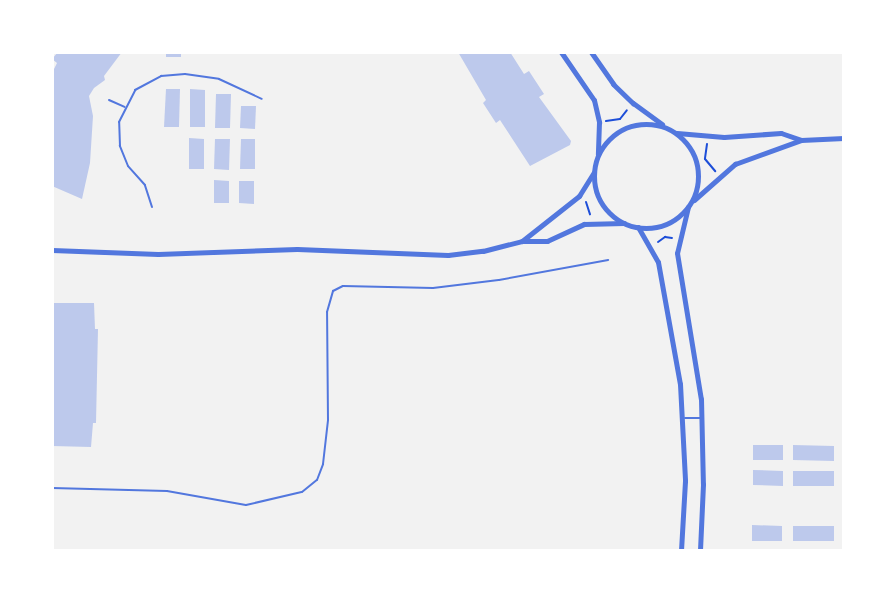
<!DOCTYPE html>
<style>
body{margin:0}
#map{position:relative;width:896px;height:603px;overflow:hidden;background:#f2f2f2;font-family:Lato,sans-serif}
div>[style]{position:absolute}
[style*='--x']{left:calc(var(--x)*1px);top:calc(var(--y)*1px);width:calc(var(--w)*1px);rotate:calc(var(--a)*1deg)}
.building>*{inset:0;background:#bdc9ec}
.path>*{height:2px;margin:-1px;padding:0 1px;transform-origin:1px;border-radius:1px;background:#1d4ed8}
.service>*{height:2px;margin:-1px;padding:0 1px;transform-origin:1px;border-radius:1px;background:#5277de}
.tertiary>*{height:5px;margin:-2.5px;padding:0 2.5px;transform-origin:2.5px;border-radius:2.5px;background:#5277de}
.tertiary>.ring{margin:-2.5px;padding:0;box-sizing:content-box;background:none;border:5px solid #5277de;border-radius:50%}
span{translate:-50% -50%;white-space:nowrap;text-align:center;line-height:1.15;-webkit-text-stroke:7px #fff;paint-order:stroke}
.frame{position:absolute;inset:0;border:54px solid #fff;pointer-events:none}
</style>
<div id="map">
<div class="building">
<i style="clip-path:polygon(58px 52px,122px 52px,104px 76px,105px 80px,94px 88px,89px 96px,93px 116px,90px 163px,82px 199px,52px 186px,52px 73px,57px 63px,52px 59px)"></i>
<i style="clip-path:polygon(166px 52px,181px 52px,181px 57px,166px 57px)"></i>
<i style="clip-path:polygon(458px 52px,510px 52px,524px 74px,529px 71px,544px 94px,539px 97px,571px 141px,570px 145px,530px 166px,500px 120px,496px 123px,483px 103px,486px 100px)"></i>
<i style="clip-path:polygon(166px 89px,180px 89px,179px 127px,164px 127px)"></i>
<i style="clip-path:polygon(190px 89px,205px 90px,205px 127px,190px 127px)"></i>
<i style="clip-path:polygon(216px 94px,231px 94px,230px 128px,215px 128px)"></i>
<i style="clip-path:polygon(241px 106px,256px 106px,255px 129px,240px 128px)"></i>
<i style="clip-path:polygon(189px 138px,204px 139px,204px 169px,189px 169px)"></i>
<i style="clip-path:polygon(215px 139px,230px 139px,229px 170px,214px 169px)"></i>
<i style="clip-path:polygon(241px 139px,255px 139px,255px 169px,240px 169px)"></i>
<i style="clip-path:polygon(214px 180px,229px 181px,229px 203px,214px 203px)"></i>
<i style="clip-path:polygon(239px 181px,254px 181px,254px 204px,239px 203px)"></i>
<i style="clip-path:polygon(53px 303px,94px 303px,95px 329px,98px 329px,96px 423px,93px 423px,91px 447px,52px 446px)"></i>
<i style="clip-path:polygon(753px 445px,783px 445px,783px 460px,753px 460px)"></i>
<i style="clip-path:polygon(793px 445px,834px 446px,834px 461px,793px 460px)"></i>
<i style="clip-path:polygon(753px 470px,783px 471px,783px 486px,753px 485px)"></i>
<i style="clip-path:polygon(793px 471px,834px 471px,834px 486px,793px 486px)"></i>
<i style="clip-path:polygon(752px 525px,782px 526px,782px 541px,752px 541px)"></i>
<i style="clip-path:polygon(793px 526px,834px 526px,834px 541px,793px 541px)"></i>
</div>
<div class="path">
<i style="--x:606;--y:121;--w:14;--a:-8"></i>
<i style="--x:620;--y:119;--w:11;--a:-52"></i>
<i style="--x:707;--y:144;--w:15;--a:98"></i>
<i style="--x:705;--y:159;--w:16;--a:50"></i>
<i style="--x:586;--y:202;--w:13;--a:72"></i>
<i style="--x:658;--y:242;--w:9;--a:-36"></i>
<i style="--x:665;--y:237;--w:7;--a:8"></i>
</div>
<div class="service">
<i style="--x:109;--y:100;--w:17;--a:24"></i>
<i style="--x:152;--y:207;--w:23;--a:-108"></i>
<i style="--x:145;--y:185;--w:25;--a:-132"></i>
<i style="--x:128;--y:166;--w:22;--a:-112"></i>
<i style="--x:120;--y:146;--w:24;--a:-92"></i>
<i style="--x:119;--y:122;--w:36;--a:-63"></i>
<i style="--x:135;--y:90;--w:30;--a:-28"></i>
<i style="--x:161;--y:76;--w:24;--a:-5"></i>
<i style="--x:185;--y:74;--w:34;--a:8"></i>
<i style="--x:219;--y:79;--w:47;--a:24.9"></i>
<i style="--x:685;--y:418;--w:15;--a:0"></i>
<i style="--x:52;--y:488;--w:115;--a:1.5"></i>
<i style="--x:167;--y:491;--w:80;--a:10"></i>
<i style="--x:246;--y:505;--w:57;--a:-13.1"></i>
<i style="--x:302;--y:492;--w:19;--a:-39"></i>
<i style="--x:317;--y:480;--w:17;--a:-69"></i>
<i style="--x:323;--y:464;--w:44;--a:-83.5"></i>
<i style="--x:328;--y:420;--w:108;--a:-90.5"></i>
<i style="--x:327;--y:312;--w:22;--a:-74"></i>
<i style="--x:333;--y:291;--w:11;--a:-27"></i>
<i style="--x:343;--y:286;--w:90;--a:1.3"></i>
<i style="--x:433;--y:288;--w:66;--a:-6.9"></i>
<i style="--x:499;--y:280;--w:111;--a:-10.4"></i>
</div>
<div class="tertiary">
<i style="--x:561;--y:52;--w:58;--a:55.5"></i>
<i style="--x:594;--y:100;--w:23;--a:77"></i>
<i style="--x:599;--y:122;--w:32;--a:92"></i>
<i style="--x:591;--y:52;--w:39;--a:55"></i>
<i style="--x:613;--y:84;--w:28;--a:44"></i>
<i style="--x:633;--y:103;--w:36;--a:36"></i>
<i class="ring" style="left:594px;top:124px;width:99px;height:99px"></i>
<i style="--x:677;--y:133;--w:47;--a:4.9"></i>
<i style="--x:724;--y:137;--w:57;--a:-4"></i>
<i style="--x:781;--y:133;--w:21;--a:19"></i>
<i style="--x:801;--y:140;--w:43;--a:-2.7"></i>
<i style="--x:694;--y:200;--w:55;--a:-41.3"></i>
<i style="--x:735;--y:164;--w:70;--a:-20"></i>
<i style="--x:688;--y:207;--w:47;--a:103.4"></i>
<i style="--x:677;--y:253;--w:148;--a:80.7"></i>
<i style="--x:701;--y:399;--w:85;--a:88.7"></i>
<i style="--x:703;--y:484;--w:66;--a:92.6"></i>
<i style="--x:638;--y:227;--w:40;--a:60.3"></i>
<i style="--x:658;--y:262;--w:124;--a:79.8"></i>
<i style="--x:680;--y:384;--w:97;--a:87"></i>
<i style="--x:685;--y:481;--w:69;--a:93.3"></i>
<i style="--x:522;--y:241;--w:73;--a:-38.3"></i>
<i style="--x:579;--y:196;--w:28;--a:-58"></i>
<i style="--x:52;--y:250;--w:106;--a:2.2"></i>
<i style="--x:158;--y:254;--w:139;--a:-2.1"></i>
<i style="--x:297;--y:249;--w:151;--a:2.3"></i>
<i style="--x:448;--y:255;--w:35;--a:-7"></i>
<i style="--x:483;--y:251;--w:40;--a:-14.4"></i>
<i style="--x:522;--y:241;--w:25;--a:0"></i>
<i style="--x:547;--y:241;--w:41;--a:-24.7"></i>
<i style="--x:584;--y:224;--w:40;--a:-1.4"></i>
</div>
<div class="frame"></div>
</div>
